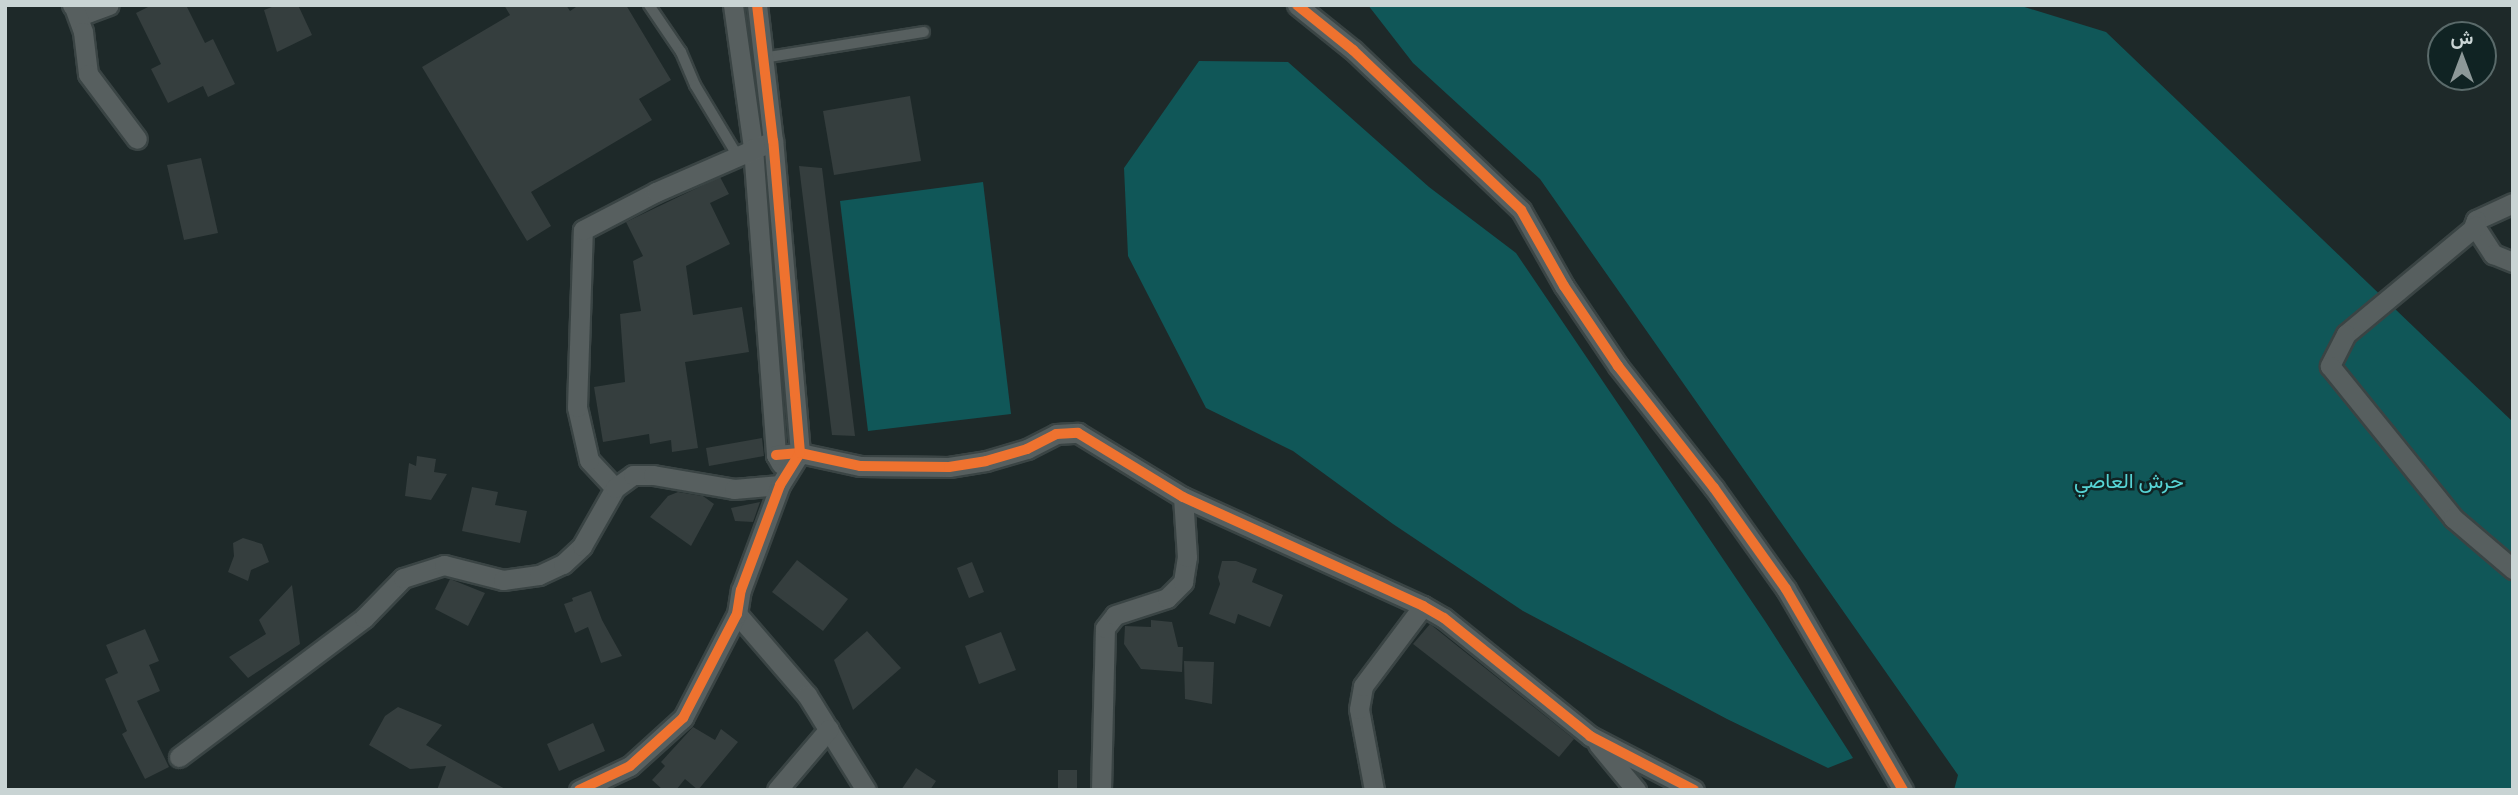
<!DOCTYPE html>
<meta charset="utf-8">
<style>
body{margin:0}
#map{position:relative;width:2518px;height:795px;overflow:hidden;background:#1e2929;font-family:"Archivo Narrow",Vazirmatn,sans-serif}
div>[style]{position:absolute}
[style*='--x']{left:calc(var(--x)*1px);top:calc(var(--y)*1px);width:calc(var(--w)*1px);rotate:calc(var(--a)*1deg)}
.green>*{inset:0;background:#105758}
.building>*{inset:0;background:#353e3e}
.roads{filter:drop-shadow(2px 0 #3a4444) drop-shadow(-2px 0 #3a4444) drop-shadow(0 2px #3a4444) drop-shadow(0 -2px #3a4444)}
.service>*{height:10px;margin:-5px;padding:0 5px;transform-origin:5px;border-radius:5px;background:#575f5f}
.minor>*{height:19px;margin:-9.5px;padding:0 9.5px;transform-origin:9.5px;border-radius:9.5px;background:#575f5f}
.cycleway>*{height:10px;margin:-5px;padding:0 5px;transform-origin:5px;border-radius:5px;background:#ef722f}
span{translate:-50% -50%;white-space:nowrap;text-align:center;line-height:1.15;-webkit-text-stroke:5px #102323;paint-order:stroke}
.park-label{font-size:21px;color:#57d4d5}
.frame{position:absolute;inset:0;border:7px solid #c9d4d4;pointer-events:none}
.north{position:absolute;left:2427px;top:21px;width:70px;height:70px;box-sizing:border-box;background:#102323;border:2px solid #5a6a6a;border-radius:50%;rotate:0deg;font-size:19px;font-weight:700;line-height:28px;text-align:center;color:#c9d4d4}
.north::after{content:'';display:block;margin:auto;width:24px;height:32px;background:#8d9898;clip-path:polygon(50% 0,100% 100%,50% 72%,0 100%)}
</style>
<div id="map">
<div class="green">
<i style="clip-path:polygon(1368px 5px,2018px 5px,2106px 32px,2513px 422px,2513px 790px,1954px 790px,1958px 775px,1540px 179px,1413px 63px)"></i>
<i style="clip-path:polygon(1199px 61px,1288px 62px,1429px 187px,1516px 253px,1765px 621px,1853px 758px,1828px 768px,1727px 719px,1523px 611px,1393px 524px,1293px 451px,1206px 408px,1128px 256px,1124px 168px)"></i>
<i style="clip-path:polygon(983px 182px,1011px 414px,868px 431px,840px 201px)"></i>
</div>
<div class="building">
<i style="clip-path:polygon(152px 5px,186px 5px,205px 43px,213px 39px,235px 84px,208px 97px,203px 86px,168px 103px,151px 69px,161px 64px,136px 13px)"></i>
<i style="clip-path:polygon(277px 5px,298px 5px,312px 35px,277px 52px,264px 10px)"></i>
<i style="clip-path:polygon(504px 5px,566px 5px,570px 11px,579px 5px,626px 5px,671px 80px,639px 99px,652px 120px,531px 192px,551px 226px,527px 241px,422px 67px,510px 15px)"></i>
<i style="clip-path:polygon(910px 96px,921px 161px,834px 175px,823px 111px)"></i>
<i style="clip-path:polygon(201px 158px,218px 233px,184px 240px,167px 165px)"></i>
<i style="clip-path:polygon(799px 166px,822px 168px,855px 436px,832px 435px)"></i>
<i style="clip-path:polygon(720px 177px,729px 194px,710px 203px,730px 244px,686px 266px,693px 315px,742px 307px,749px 352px,685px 362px,698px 448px,672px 452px,671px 440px,650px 444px,649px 434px,603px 442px,594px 387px,625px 382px,620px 314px,641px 311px,633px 261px,643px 256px,626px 222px)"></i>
<i style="clip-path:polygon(762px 438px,764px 456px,709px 466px,706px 448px)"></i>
<i style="clip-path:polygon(417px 456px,436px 459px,434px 472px,447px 474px,431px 500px,405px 496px,409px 463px,416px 466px)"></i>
<i style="clip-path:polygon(472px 487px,498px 492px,495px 505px,527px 511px,520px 543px,462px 531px)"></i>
<i style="clip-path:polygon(678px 492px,703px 496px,714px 504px,691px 546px,650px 517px,668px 496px)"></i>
<i style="clip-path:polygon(760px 502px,753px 522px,735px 521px,731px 508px)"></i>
<i style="clip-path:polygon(243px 538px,262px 544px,269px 562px,251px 570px,248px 581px,228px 572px,234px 556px,233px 543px)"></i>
<i style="clip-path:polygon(797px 560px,848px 599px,823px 631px,772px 592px)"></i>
<i style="clip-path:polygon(1222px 561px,1236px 561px,1257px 569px,1252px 582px,1283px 595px,1270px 627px,1238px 614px,1235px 624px,1209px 614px,1220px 584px,1218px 577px)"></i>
<i style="clip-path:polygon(972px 562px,984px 592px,969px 598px,957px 568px)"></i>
<i style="clip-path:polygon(450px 579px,485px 593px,468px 626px,435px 609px)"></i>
<i style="clip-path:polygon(292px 585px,300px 644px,248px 678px,229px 657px,266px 634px,259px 620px)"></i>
<i style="clip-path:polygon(591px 591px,602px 620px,622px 656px,601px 663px,588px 627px,575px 633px,564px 604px,573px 601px,572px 598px)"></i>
<i style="clip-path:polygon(1151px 620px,1172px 622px,1178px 647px,1183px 647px,1182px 672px,1141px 669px,1124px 644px,1125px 626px,1151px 627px)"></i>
<i style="clip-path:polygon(1430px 624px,1574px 739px,1559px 757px,1413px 644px)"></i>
<i style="clip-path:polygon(145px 629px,159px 661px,149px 665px,160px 691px,137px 701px,169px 767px,145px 779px,122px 734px,127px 731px,105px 679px,118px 673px,106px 645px)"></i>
<i style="clip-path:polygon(867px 631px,901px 668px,853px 710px,834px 660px)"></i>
<i style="clip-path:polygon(1001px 632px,1016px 670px,979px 684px,965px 646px)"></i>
<i style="clip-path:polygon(1184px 661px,1214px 662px,1212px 704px,1185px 699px)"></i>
<i style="clip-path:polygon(398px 707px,442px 725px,426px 745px,507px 790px,437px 790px,446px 766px,410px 769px,369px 745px,385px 716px)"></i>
<i style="clip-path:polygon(593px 723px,605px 751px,559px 771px,547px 744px)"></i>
<i style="clip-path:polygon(693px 727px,715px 740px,721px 729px,738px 742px,698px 790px,685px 779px,676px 790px,663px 790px,652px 780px,665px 766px,661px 762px)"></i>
<i style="clip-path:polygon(916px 768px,936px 781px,930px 790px,901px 790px)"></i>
<i style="clip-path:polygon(1058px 770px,1077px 770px,1077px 790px,1058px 790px)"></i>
</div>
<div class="roads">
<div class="service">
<i style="--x:649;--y:5;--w:57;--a:55.8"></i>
<i style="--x:681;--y:52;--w:36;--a:67"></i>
<i style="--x:695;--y:85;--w:82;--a:59"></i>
<i style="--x:763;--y:58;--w:163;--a:-9.2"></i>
</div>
<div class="minor">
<i style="--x:72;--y:5;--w:17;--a:28"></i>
<i style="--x:87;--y:13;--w:23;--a:-20"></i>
<i style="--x:733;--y:5;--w:144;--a:82"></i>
<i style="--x:753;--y:148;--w:308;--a:85.7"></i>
<i style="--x:776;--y:455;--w:10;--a:61"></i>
<i style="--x:1297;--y:5;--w:72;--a:38.8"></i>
<i style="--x:1353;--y:50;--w:232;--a:43.6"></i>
<i style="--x:1521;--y:210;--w:87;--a:60.5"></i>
<i style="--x:1564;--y:286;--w:97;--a:56"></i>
<i style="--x:1618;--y:366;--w:155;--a:51.8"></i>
<i style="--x:1714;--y:488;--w:124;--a:54.5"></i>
<i style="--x:1786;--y:589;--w:233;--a:59.8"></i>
<i style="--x:74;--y:7;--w:27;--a:70"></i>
<i style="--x:83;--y:32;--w:42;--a:83.2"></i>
<i style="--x:88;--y:74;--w:81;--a:53"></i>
<i style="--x:2513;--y:203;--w:41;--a:155.3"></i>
<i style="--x:2476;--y:220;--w:5;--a:112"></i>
<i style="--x:2474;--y:225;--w:35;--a:57"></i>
<i style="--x:2493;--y:254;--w:22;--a:22"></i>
<i style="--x:2476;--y:226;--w:169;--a:140.3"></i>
<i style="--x:2346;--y:334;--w:36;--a:117"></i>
<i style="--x:2330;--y:366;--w:196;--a:51"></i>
<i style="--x:2453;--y:518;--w:79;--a:40.4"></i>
<i style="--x:776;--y:455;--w:24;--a:-5"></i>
<i style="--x:800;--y:453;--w:61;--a:12.2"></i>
<i style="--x:860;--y:466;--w:89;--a:0.6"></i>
<i style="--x:949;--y:467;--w:37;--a:-9"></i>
<i style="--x:986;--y:461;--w:43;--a:-16.3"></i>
<i style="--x:1027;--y:449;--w:33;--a:-27"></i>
<i style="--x:1056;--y:434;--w:22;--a:-3"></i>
<i style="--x:1078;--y:433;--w:123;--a:31.4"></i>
<i style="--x:1183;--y:497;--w:264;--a:24.4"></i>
<i style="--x:1423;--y:606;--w:24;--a:30"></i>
<i style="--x:1444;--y:618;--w:188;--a:38.9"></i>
<i style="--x:1590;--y:736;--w:117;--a:27.4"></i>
<i style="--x:615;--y:488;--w:38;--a:-133"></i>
<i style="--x:589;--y:460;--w:54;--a:-102.8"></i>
<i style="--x:577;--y:407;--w:177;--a:-88.1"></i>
<i style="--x:583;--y:230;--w:82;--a:-27.5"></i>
<i style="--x:656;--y:192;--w:128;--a:-23.6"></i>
<i style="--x:737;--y:614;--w:107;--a:49.2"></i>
<i style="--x:807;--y:695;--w:112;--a:58.2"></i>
<i style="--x:1598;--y:744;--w:60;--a:50.4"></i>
<i style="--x:179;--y:757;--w:231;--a:-36.9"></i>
<i style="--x:364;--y:618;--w:56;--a:-45.7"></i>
<i style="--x:403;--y:578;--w:43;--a:-17.6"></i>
<i style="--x:444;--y:565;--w:61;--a:14.3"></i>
<i style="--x:503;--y:580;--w:36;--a:-8"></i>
<i style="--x:539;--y:575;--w:26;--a:-25"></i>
<i style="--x:563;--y:564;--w:26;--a:-43"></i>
<i style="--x:582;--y:546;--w:67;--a:-60.4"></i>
<i style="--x:615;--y:488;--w:22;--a:-36"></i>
<i style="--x:633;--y:475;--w:20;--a:0"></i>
<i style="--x:653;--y:475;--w:82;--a:9.8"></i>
<i style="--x:734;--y:489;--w:46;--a:-5"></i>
<i style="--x:579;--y:790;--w:56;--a:-25.2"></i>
<i style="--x:630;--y:766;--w:72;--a:-42.2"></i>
<i style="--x:683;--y:718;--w:117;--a:-62.6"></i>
<i style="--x:737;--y:614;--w:24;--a:-81"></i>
<i style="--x:741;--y:590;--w:112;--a:-69.6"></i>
<i style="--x:780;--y:485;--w:38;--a:-58"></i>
<i style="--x:800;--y:453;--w:313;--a:-94.9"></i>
<i style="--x:773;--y:141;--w:137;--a:-96.7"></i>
<i style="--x:777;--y:790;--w:80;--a:-49.6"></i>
<i style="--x:1101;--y:790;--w:162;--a:-88.6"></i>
<i style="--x:1105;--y:628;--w:16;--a:-52"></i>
<i style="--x:1115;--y:615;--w:55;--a:-18.1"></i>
<i style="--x:1167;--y:598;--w:23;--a:-45"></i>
<i style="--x:1183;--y:582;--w:25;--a:-81"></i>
<i style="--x:1187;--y:557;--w:60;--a:-93.8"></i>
<i style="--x:1374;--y:790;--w:82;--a:-100.5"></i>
<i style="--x:1359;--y:709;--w:23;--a:-80"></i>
<i style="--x:1363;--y:686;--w:100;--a:-53.1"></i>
</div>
</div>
<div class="cycleway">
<i style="--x:1297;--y:5;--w:72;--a:38.8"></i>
<i style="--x:1353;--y:50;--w:232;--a:43.6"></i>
<i style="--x:1521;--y:210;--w:87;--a:60.5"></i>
<i style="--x:1564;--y:286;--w:97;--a:56"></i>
<i style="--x:1618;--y:366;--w:155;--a:51.8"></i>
<i style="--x:1714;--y:488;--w:124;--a:54.5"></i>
<i style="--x:1786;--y:589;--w:233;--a:59.8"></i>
<i style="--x:776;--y:455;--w:24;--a:-5"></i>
<i style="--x:800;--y:453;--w:61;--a:12.2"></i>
<i style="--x:860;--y:466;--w:89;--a:0.6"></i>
<i style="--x:949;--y:467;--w:37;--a:-9"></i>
<i style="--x:986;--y:461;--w:43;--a:-16.3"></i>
<i style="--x:1027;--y:449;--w:33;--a:-27"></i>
<i style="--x:1056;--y:434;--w:22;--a:-3"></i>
<i style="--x:1078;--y:433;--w:123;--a:31.4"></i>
<i style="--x:1183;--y:497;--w:264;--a:24.4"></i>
<i style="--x:1423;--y:606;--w:24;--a:30"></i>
<i style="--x:1444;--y:618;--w:188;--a:38.9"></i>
<i style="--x:1590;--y:736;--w:117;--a:27.4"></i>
<i style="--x:579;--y:790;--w:56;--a:-25.2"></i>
<i style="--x:630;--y:766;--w:72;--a:-42.2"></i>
<i style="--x:683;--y:718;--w:117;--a:-62.6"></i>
<i style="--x:737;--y:614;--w:24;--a:-81"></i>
<i style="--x:741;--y:590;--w:112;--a:-69.6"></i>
<i style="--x:780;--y:485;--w:38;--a:-58"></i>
<i style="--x:800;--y:453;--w:313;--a:-94.9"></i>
<i style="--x:773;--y:141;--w:137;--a:-96.7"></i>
</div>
<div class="park-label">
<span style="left:2129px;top:481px">حرش العاصي</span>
</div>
<div class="frame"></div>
<div class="north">ش</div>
</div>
